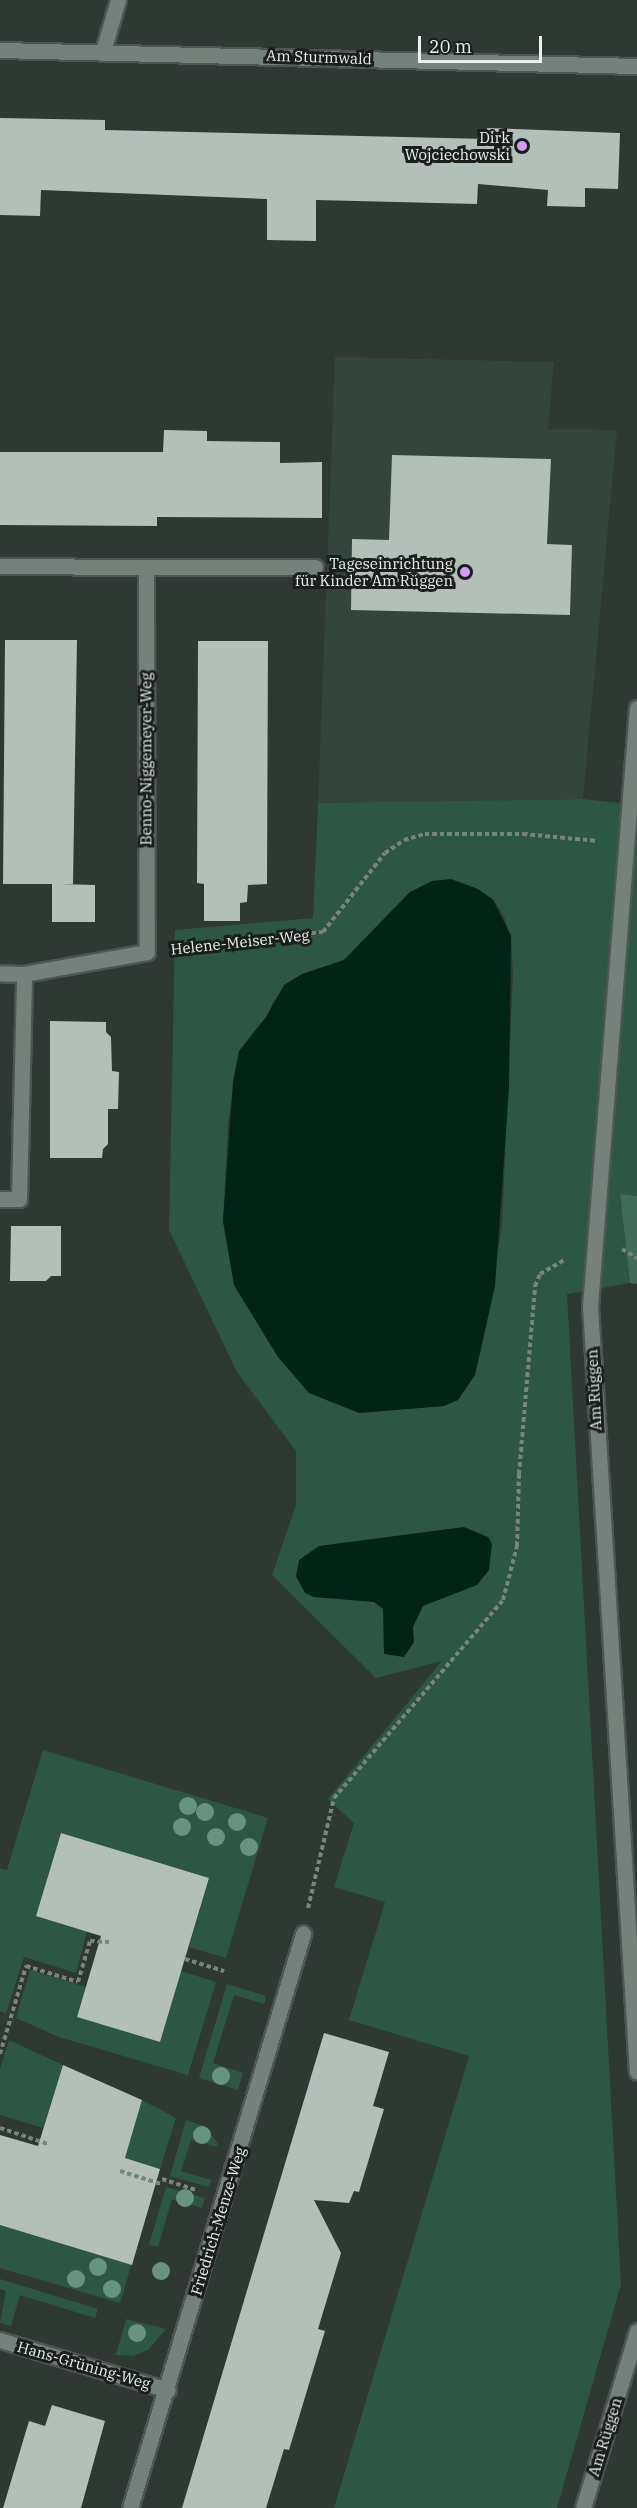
<!DOCTYPE html>
<meta charset="utf-8">
<style>
body{margin:0}
#map{position:relative;width:637px;height:2508px;overflow:hidden;background:#2e3933;font-family:"IBM Plex Serif",serif}
div>[style]{position:absolute}
[style*='--x']{left:calc(var(--x)*1px);top:calc(var(--y)*1px);width:calc(var(--w)*1px);rotate:calc(var(--a)*1deg)}
.built>*{inset:0;background:#33453c}
.green>*{inset:0;background:#2b5744}
.forest>*{inset:0;background:#406d59}
.water>*{inset:0;background:#012417}
.building>*{inset:0;background:#b2c0b9}
.path>*{height:4px;margin-top:-2px;transform-origin:0;background:repeating-linear-gradient(90deg,#7a847f 0 4.5px,transparent 0 7.5px)}
.roads{filter:drop-shadow(2px 0 #4d5652) drop-shadow(-2px 0 #4d5652) drop-shadow(0 2px #4d5652) drop-shadow(0 -2px #4d5652)}
.street>*{height:15px;margin:-7.5px;padding:0 7.5px;transform-origin:7.5px;border-radius:7.5px;background:#75827b}
.trees>*{width:18px;height:18px;margin:-9px;border-radius:50%;background:#66947e}
.dots>*{width:16px;height:16px;translate:-50% -50%;box-sizing:border-box;border:3px solid #1a1f1c;border-radius:50%}
span{translate:-50% -50%;white-space:nowrap;text-align:center;line-height:1.15;-webkit-text-stroke:6px #1a1f1c;paint-order:stroke}
.street-label{font-size:15px;color:#eaf1ed}
.poi-label{font-size:15px;color:#eaf1ed}
.right{translate:-100% -50%;text-align:right}
.scale{position:absolute;left:418px;top:36px;width:124px;height:27px;box-sizing:border-box;border:3px solid #eaf1ed;border-top:0;padding-left:8px;font-size:18px;line-height:21px;white-space:nowrap;color:#eaf1ed;-webkit-text-stroke:4px #1a1f1c;paint-order:stroke}
</style>
<div id="map">
<div class="built">
<i style="clip-path:polygon(335px 357px,554px 362px,548px 429px,617px 430px,583px 799px,318px 803px)"></i>
</div>
<div class="green">
<i style="clip-path:polygon(evenodd,583px 799px,637px 805px,637px 1196px,620px 1195px,630px 1283px,567px 1294px,621px 2284px,557px 2508px,334px 2508px,469px 2056px,349px 2020px,385px 1902px,334px 1887px,354px 1823px,328px 1799px,442px 1661px,376px 1678px,272px 1575px,296px 1505px,296px 1451px,237px 1372px,169px 1230px,175px 930px,313px 918px,318px 803px,583px 799px,478px 889px,494px 900px,504px 917px,511px 936px,513px 974px,502px 1226px,480px 1355px,444px 1406px,359px 1413px,278px 1357px,234px 1285px,223px 1221px,228px 1124px,239px 1052px,267px 1017px,274px 1000px,302px 974px,344px 960px,410px 892px,478px 889px)"></i>
<i style="clip-path:polygon(43px 1750px,268px 1818px,226px 1958px,189px 1947px,209px 1878px,61px 1833px,36px 1916px,87px 1931px,76px 1973px,24px 1957px,6px 2014px,0 2011px,0 1868px,7px 1870px)"></i>
<i style="clip-path:polygon(30px 1970px,86px 1987px,77px 2017px,160px 2042px,181px 1971px,216px 1982px,188px 2075px,59px 2037px,16px 2018px)"></i>
<i style="clip-path:polygon(227px 1984px,266px 1996px,264px 2004px,234px 1995px,213px 2063px,243px 2073px,238px 2090px,199px 2078px)"></i>
<i style="clip-path:polygon(9px 2040px,63px 2065px,43px 2128px,0 2115px,0 2069px)"></i>
<i style="clip-path:polygon(142px 2100px,176px 2118px,160px 2169px,125px 2158px)"></i>
<i style="clip-path:polygon(186px 2120px,204px 2126px,217px 2142px,218px 2147px,191px 2140px,181px 2171px,211px 2180px,209px 2187px,170px 2176px)"></i>
<i style="clip-path:polygon(166px 2187px,205px 2198px,202px 2208px,172px 2199px,158px 2247px,149px 2245px)"></i>
<i style="clip-path:polygon(152px 2195px,120px 2303px,0 2268px,0 2225px,96px 2254px)"></i>
<i style="clip-path:polygon(0 2279px,98px 2309px,95px 2318px,20px 2295px,11px 2326px,0 2323px,6px 2291px,0 2289px)"></i>
<i style="clip-path:polygon(126px 2319px,166px 2329px,148px 2350px,133px 2356px,116px 2355px)"></i>
</div>
<div class="forest">
<i style="clip-path:polygon(620px 1194px,637px 1196px,637px 1284px,630px 1283px)"></i>
</div>
<div class="water">
<i style="clip-path:polygon(451px 879px,478px 889px,493px 900px,511px 936px,509px 1088px,495px 1286px,475px 1375px,458px 1400px,444px 1406px,359px 1413px,309px 1393px,278px 1357px,234px 1285px,223px 1221px,233px 1082px,239px 1051px,266px 1017px,284px 985px,302px 974px,344px 960px,410px 892px,432px 881px)"></i>
<i style="clip-path:polygon(464px 1527px,488px 1537px,492px 1544px,489px 1570px,477px 1585px,423px 1606px,413px 1627px,414px 1642px,404px 1657px,384px 1654px,383px 1609px,374px 1602px,314px 1597px,305px 1593px,296px 1576px,299px 1560px,319px 1546px)"></i>
</div>
<div class="building">
<i style="clip-path:polygon(0 118px,105px 120px,105px 130px,487px 139px,487px 128px,620px 133px,618px 189px,585px 188px,585px 207px,547px 206px,548px 190px,478px 184px,477px 204px,316px 200px,316px 241px,267px 240px,267px 199px,41px 190px,40px 216px,0 215px)"></i>
<i style="clip-path:polygon(164px 430px,207px 431px,207px 441px,280px 442px,280px 463px,322px 462px,322px 518px,157px 517px,157px 526px,0 525px,0 452px,163px 452px)"></i>
<i style="clip-path:polygon(392px 455px,551px 459px,547px 544px,572px 545px,570px 615px,351px 610px,352px 539px,389px 540px)"></i>
<i style="clip-path:polygon(5px 640px,77px 640px,73px 884px,61px 884px,95px 885px,95px 922px,52px 922px,52px 884px,3px 884px)"></i>
<i style="clip-path:polygon(198px 641px,268px 641px,267px 884px,248px 885px,247px 902px,240px 903px,240px 921px,204px 921px,204px 884px,197px 883px)"></i>
<i style="clip-path:polygon(50px 1021px,106px 1022px,106px 1032px,111px 1037px,112px 1071px,119px 1072px,118px 1109px,108px 1109px,108px 1144px,103px 1149px,102px 1158px,50px 1158px)"></i>
<i style="clip-path:polygon(11px 1226px,61px 1226px,61px 1276px,51px 1276px,46px 1281px,10px 1281px)"></i>
<i style="clip-path:polygon(61px 1833px,209px 1878px,160px 2042px,77px 2017px,101px 1936px,36px 1916px)"></i>
<i style="clip-path:polygon(324px 2033px,389px 2052px,373px 2106px,384px 2109px,359px 2192px,354px 2191px,349px 2203px,314px 2200px,341px 2253px,318px 2329px,325px 2331px,289px 2450px,284px 2449px,266px 2508px,182px 2508px)"></i>
<i style="clip-path:polygon(63px 2065px,142px 2100px,125px 2158px,160px 2169px,132px 2265px,0 2225px,0 2135px,38px 2146px)"></i>
<i style="clip-path:polygon(52px 2405px,105px 2421px,81px 2508px,3px 2508px,29px 2421px,45px 2426px)"></i>
</div>
<div class="path">
<i style="--x:177;--y:948;--w:147;--a:-6.3"></i>
<i style="--x:323;--y:932;--w:100;--a:-51.9"></i>
<i style="--x:385;--y:853;--w:23;--a:-34"></i>
<i style="--x:404;--y:840;--w:22;--a:-16"></i>
<i style="--x:425;--y:834;--w:98;--a:0"></i>
<i style="--x:523;--y:834;--w:75;--a:5.3"></i>
<i style="--x:622;--y:1249;--w:17;--a:31"></i>
<i style="--x:308;--y:1908;--w:113;--a:-76.7"></i>
<i style="--x:334;--y:1798;--w:260;--a:-49.5"></i>
<i style="--x:503;--y:1600;--w:56;--a:-75.5"></i>
<i style="--x:517;--y:1546;--w:72;--a:-88.4"></i>
<i style="--x:519;--y:1474;--w:189;--a:-85.1"></i>
<i style="--x:535;--y:1286;--w:13;--a:-67"></i>
<i style="--x:540;--y:1274;--w:28;--a:-30"></i>
<i style="--x:185;--y:1959;--w:41;--a:17.1"></i>
<i style="--x:0;--y:2054;--w:92;--a:-73.5"></i>
<i style="--x:26;--y:1966;--w:54;--a:17.1"></i>
<i style="--x:78;--y:1982;--w:43;--a:-73.7"></i>
<i style="--x:90;--y:1941;--w:19;--a:3"></i>
<i style="--x:0;--y:2128;--w:51;--a:18.4"></i>
<i style="--x:120;--y:2171;--w:43;--a:17.6"></i>
<i style="--x:162;--y:2179;--w:36;--a:18"></i>
</div>
<div class="roads">
<div class="street">
<i style="--x:0;--y:50;--w:637;--a:1.44"></i>
<i style="--x:103;--y:51;--w:53;--a:-73.6"></i>
<i style="--x:0;--y:566;--w:146;--a:0.4"></i>
<i style="--x:146;--y:567;--w:385;--a:89.9"></i>
<i style="--x:147;--y:952;--w:125;--a:169.9"></i>
<i style="--x:24;--y:974;--w:24;--a:-178"></i>
<i style="--x:146;--y:567;--w:169;--a:0"></i>
<i style="--x:637;--y:708;--w:600;--a:94.49"></i>
<i style="--x:590;--y:1306;--w:767;--a:86.49"></i>
<i style="--x:0;--y:1199;--w:19;--a:0"></i>
<i style="--x:19;--y:1199;--w:225;--a:-88.7"></i>
<i style="--x:0;--y:2340;--w:175;--a:16.6"></i>
<i style="--x:130;--y:2508;--w:600;--a:-73.23"></i>
<i style="--x:583;--y:2508;--w:185;--a:-73"></i>
</div>
</div>
<div class="trees">
<i style="left:188px;top:1806px"></i>
<i style="left:205px;top:1812px"></i>
<i style="left:237px;top:1822px"></i>
<i style="left:182px;top:1827px"></i>
<i style="left:216px;top:1837px"></i>
<i style="left:249px;top:1847px"></i>
<i style="left:221px;top:2076px"></i>
<i style="left:202px;top:2135px"></i>
<i style="left:185px;top:2198px"></i>
<i style="left:98px;top:2267px"></i>
<i style="left:161px;top:2271px"></i>
<i style="left:76px;top:2279px"></i>
<i style="left:112px;top:2289px"></i>
<i style="left:137px;top:2333px"></i>
</div>
<div class="dots">
<i style="left:522px;top:146px;background:#d89af8"></i>
<i style="left:465px;top:572px;background:#d89af8"></i>
</div>
<div class="street-label">
<span style="left:319px;top:57px;rotate:2deg">Am Sturmwald</span>
<span style="left:146px;top:759px;rotate:-90deg">Benno-Niggemeyer-Weg</span>
<span style="left:240px;top:942px;rotate:-6deg">Helene-Meiser-Weg</span>
<span style="left:594px;top:1390px;rotate:-93deg">Am Rüggen</span>
<span style="left:218px;top:2221px;rotate:-73deg">Friedrich-Menze-Weg</span>
<span style="left:84px;top:2365px;rotate:16deg">Hans-Grüning-Weg</span>
<span style="left:605px;top:2437px;rotate:-73deg">Am Rüggen</span>
</div>
<div class="poi-label">
<span class="right" style="left:510px;top:146px">Dirk<br>Wojciechowski</span>
<span class="right" style="left:453px;top:572px">Tageseinrichtung<br>für Kinder Am Rüggen</span>
</div>
<div class="scale">20 m</div>
</div>
